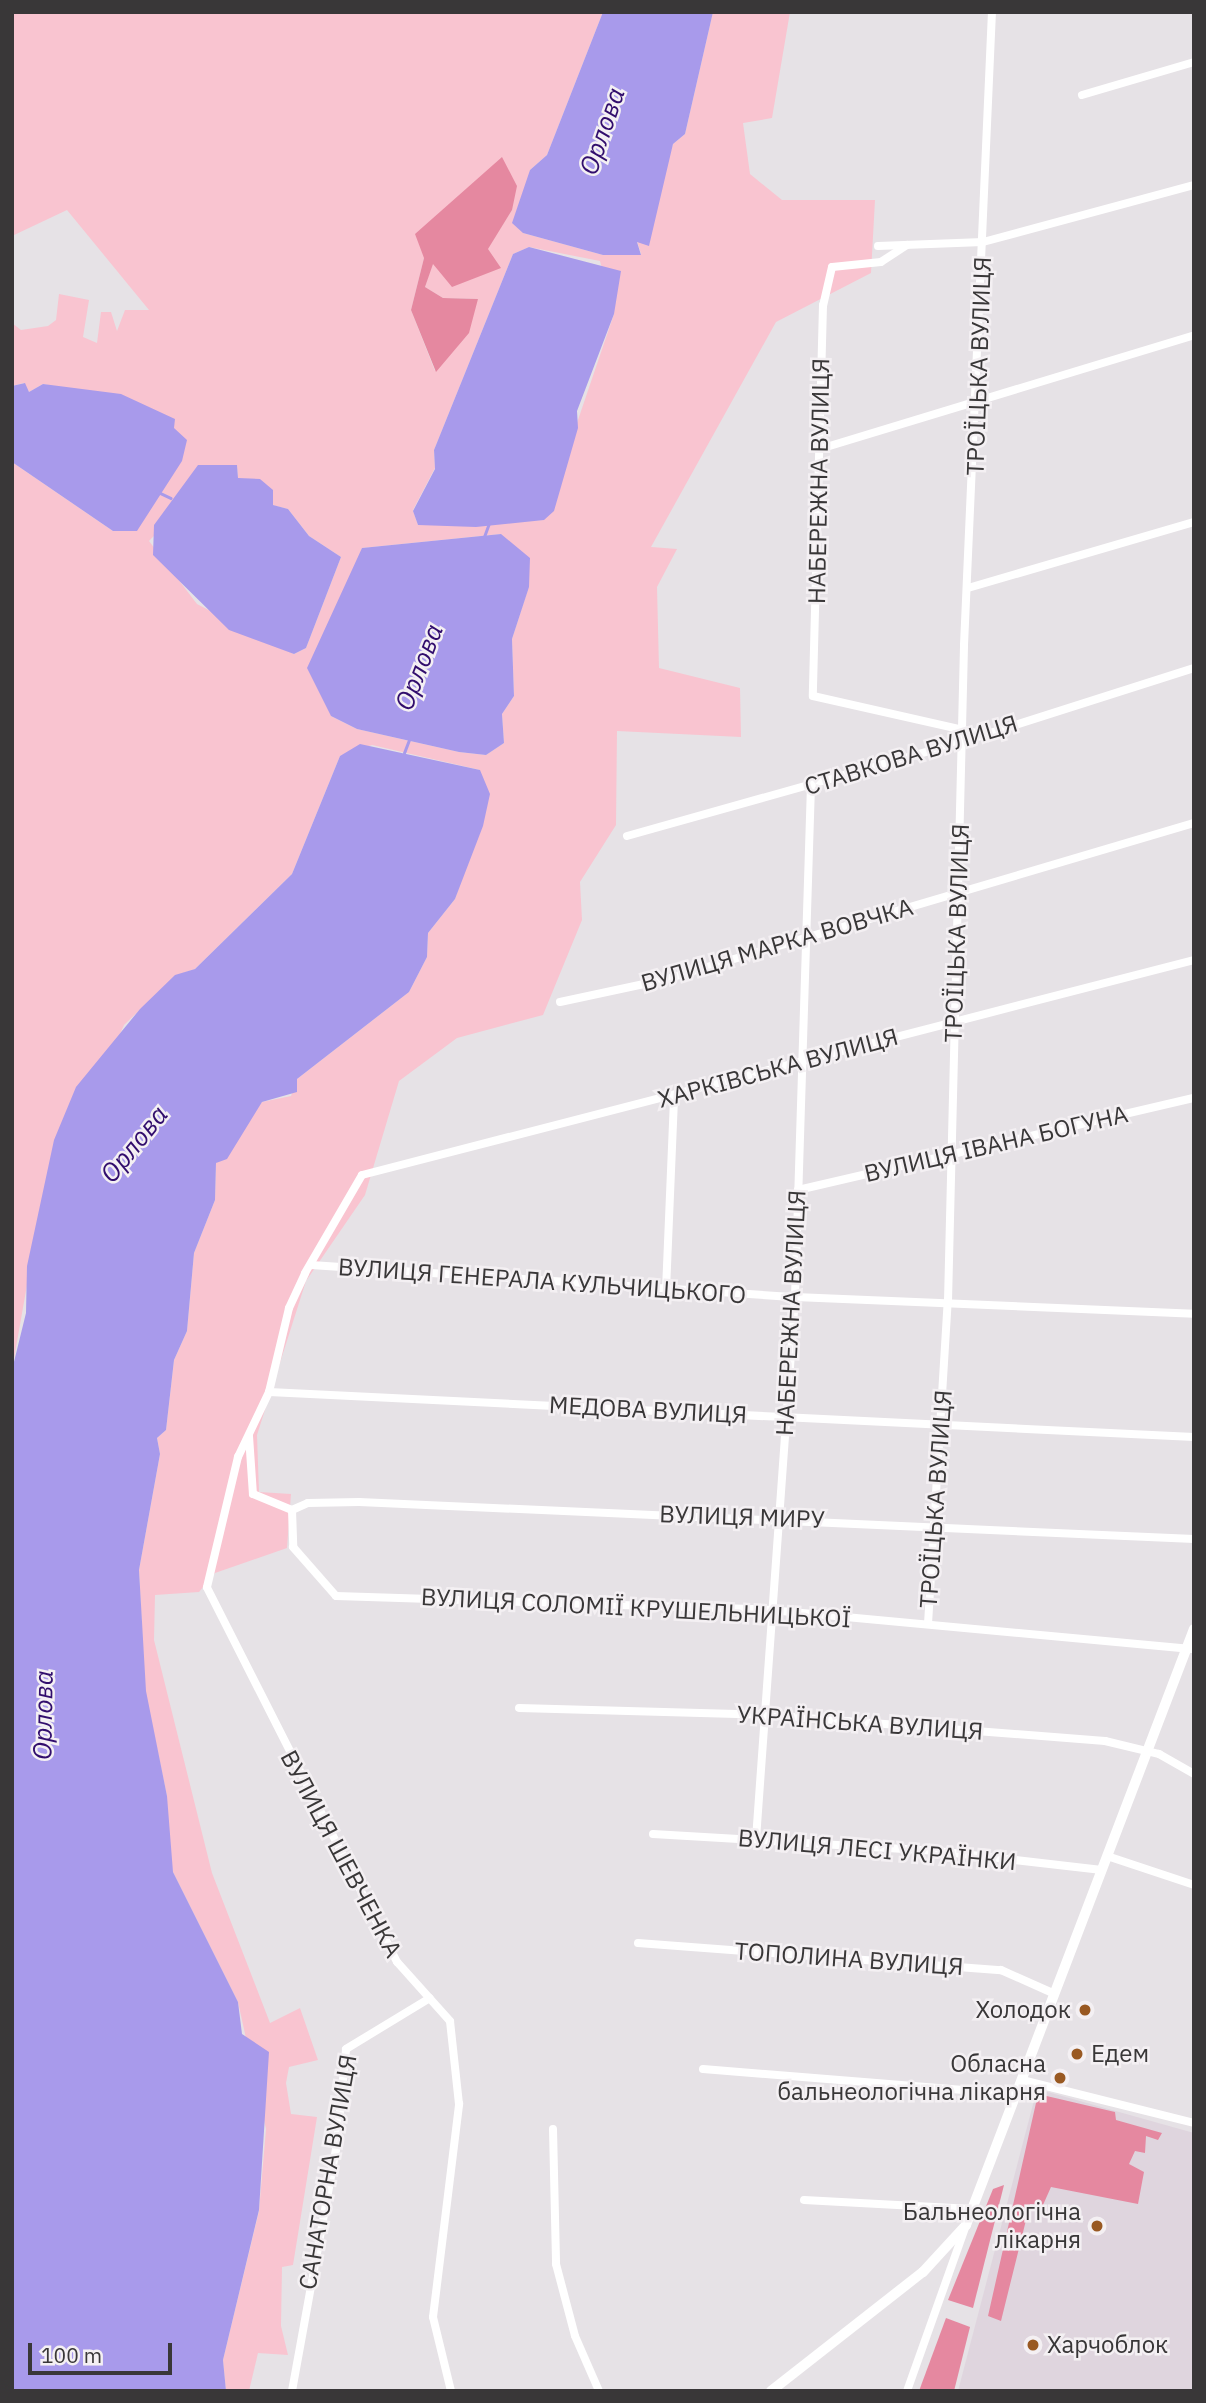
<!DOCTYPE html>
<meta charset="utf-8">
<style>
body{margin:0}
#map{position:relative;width:1206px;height:2403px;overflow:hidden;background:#e6e2e6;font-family:"IBM Plex Sans",sans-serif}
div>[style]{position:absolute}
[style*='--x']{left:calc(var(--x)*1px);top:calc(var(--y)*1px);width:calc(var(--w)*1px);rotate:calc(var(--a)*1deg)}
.built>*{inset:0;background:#dfd5de}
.green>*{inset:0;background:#f9c4d0}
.forest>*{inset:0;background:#e588a0}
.water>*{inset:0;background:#a89aeb}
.stream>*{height:2.5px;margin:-1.25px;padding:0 1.25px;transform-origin:1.25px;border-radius:1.25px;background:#a89aeb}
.minor>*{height:8px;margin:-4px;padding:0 4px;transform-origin:4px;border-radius:4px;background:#fff}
.tertiary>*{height:10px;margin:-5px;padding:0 5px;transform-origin:5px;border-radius:5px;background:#fff}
.dots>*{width:19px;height:19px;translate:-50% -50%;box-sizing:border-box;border:4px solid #f4f0f3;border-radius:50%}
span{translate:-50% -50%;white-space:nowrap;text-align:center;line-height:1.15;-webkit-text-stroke:5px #f4f0f3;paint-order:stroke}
.street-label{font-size:24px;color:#393738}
.poi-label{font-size:24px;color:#393738}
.right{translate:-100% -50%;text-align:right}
.left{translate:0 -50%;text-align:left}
.water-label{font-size:26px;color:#310d6d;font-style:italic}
.frame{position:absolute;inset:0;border:14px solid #393738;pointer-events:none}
.scale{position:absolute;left:28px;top:2343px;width:144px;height:32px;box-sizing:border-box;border:4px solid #393738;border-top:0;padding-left:9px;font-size:21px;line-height:24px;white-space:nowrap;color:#393738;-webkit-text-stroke:5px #f4f0f3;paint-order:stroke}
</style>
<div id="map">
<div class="built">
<i style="clip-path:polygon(1037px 2089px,1194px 2133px,1194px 2391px,958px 2391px)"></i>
</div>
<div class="green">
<i style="clip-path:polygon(evenodd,12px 12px,603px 12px,547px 155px,530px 170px,523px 233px,603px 255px,641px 254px,637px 241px,649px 245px,655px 203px,673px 144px,685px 134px,713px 12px,790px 12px,772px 118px,743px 123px,750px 174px,782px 200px,875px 200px,871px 273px,776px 322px,651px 547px,677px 549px,657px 587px,659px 668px,740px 688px,741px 737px,617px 731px,616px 825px,580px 882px,582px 920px,543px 1015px,457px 1038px,399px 1081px,365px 1195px,306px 1281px,257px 1435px,259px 1492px,291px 1494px,287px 1548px,215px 1573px,199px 1592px,155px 1595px,154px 1640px,212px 1873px,270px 2023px,300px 2008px,318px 2060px,289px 2067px,286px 2083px,291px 2114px,317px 2117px,293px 2265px,282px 2267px,281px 2326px,288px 2355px,258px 2353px,249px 2391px,226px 2391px,223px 2360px,259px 2211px,266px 2129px,238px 2002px,173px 1872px,167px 1845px,167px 1796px,145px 1691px,139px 1570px,160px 1454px,157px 1438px,166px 1430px,174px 1360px,187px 1331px,194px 1253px,215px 1200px,216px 1163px,262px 1102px,291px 1096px,297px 1079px,409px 992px,427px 957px,428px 933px,455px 899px,465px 869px,480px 770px,372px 745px,340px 756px,292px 874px,195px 969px,175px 976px,124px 1025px,39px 1217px,12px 1370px,12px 462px,113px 531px,114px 398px,43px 384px,29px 392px,24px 383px,12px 386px,12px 323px,21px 330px,48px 326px,56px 320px,59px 294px,89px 300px,83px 337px,97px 343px,101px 312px,111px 312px,117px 331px,125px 310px,149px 310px,67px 210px,12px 236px,12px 12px,512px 210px,487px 249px,432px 264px,425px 287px,443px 298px,478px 299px,435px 371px,411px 310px,424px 258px,512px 210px,12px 12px,529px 247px,600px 261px,614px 314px,544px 520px,418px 525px,413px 510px,435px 468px,434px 450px,513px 254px,529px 247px,12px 12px,237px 465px,238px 478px,272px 505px,288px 509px,309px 536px,341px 557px,306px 648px,294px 654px,197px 604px,149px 541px,222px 466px,237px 465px,12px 12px,501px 534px,529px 586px,512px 639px,514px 696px,502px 714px,504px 743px,486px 755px,459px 752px,357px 729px,331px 716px,362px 548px,501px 534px)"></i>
</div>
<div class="forest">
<i style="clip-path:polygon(502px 157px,517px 186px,512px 210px,488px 249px,501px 268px,452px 287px,433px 264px,425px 287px,443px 298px,478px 299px,469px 333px,436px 372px,411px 310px,424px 258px,415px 234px)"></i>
<i style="clip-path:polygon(1038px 2094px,1115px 2112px,1116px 2120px,1162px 2133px,1158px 2140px,1146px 2136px,1145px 2153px,1135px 2151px,1129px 2164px,1144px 2172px,1138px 2204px,1051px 2187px,1043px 2205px,1030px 2204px,1001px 2321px,988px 2316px)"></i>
<i style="clip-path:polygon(1004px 2185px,973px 2308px,948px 2300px,993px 2189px)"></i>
<i style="clip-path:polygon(946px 2318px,970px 2327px,954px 2391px,919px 2391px)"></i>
</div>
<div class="water">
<i style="clip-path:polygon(603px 12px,713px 12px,685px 134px,673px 144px,649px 246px,637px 242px,641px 255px,603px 255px,523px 233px,512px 223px,530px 170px,547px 155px)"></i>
<i style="clip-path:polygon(529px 247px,621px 271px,614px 314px,577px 411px,578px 428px,554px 511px,544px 520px,476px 527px,418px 525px,413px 511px,435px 469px,434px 450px,513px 254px)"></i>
<i style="clip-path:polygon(25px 383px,29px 392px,43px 384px,121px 394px,175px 419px,174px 428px,187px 440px,182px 461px,137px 531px,113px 531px,12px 462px,12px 386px)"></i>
<i style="clip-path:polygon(198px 465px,237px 465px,238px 478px,260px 479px,273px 490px,273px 505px,288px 509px,309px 536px,341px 557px,306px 648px,294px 654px,229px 630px,153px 555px,154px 525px)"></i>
<i style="clip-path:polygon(501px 534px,530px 558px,529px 587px,512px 639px,514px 696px,502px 714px,504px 743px,486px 755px,459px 752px,357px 729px,331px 716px,307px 668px,362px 548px)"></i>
<i style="clip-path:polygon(360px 744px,480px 770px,490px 794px,483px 826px,455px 899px,428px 933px,427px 957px,409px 992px,297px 1079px,297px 1092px,262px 1102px,227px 1159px,216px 1163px,215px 1200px,194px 1253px,187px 1331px,174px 1360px,166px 1430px,157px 1438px,160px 1454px,139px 1570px,146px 1691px,167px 1796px,173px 1872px,238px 2002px,242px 2034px,269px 2052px,259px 2210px,223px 2360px,226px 2391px,12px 2391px,12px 1370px,26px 1313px,27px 1266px,54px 1140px,76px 1087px,140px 1009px,175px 975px,195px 969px,292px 874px,340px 756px)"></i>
</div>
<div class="stream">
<i style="--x:158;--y:492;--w:14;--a:25"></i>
<i style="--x:484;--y:537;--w:15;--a:-70"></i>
<i style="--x:404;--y:753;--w:14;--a:-69"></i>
</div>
<div class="minor">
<i style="--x:1082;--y:95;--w:117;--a:-16.4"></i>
<i style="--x:907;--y:245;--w:31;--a:147"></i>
<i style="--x:881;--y:262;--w:49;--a:174.2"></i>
<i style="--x:832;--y:267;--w:39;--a:103"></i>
<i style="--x:823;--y:305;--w:391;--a:91.5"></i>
<i style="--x:813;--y:696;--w:173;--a:12.7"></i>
<i style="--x:878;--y:246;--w:105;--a:-2.2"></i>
<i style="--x:983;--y:242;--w:219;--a:-15.1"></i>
<i style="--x:823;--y:448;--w:388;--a:-16.9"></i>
<i style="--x:968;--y:588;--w:235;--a:-16.3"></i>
<i style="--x:627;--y:836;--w:348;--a:-15.7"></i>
<i style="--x:962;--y:742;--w:244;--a:-17.7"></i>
<i style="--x:560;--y:1002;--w:105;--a:-12.1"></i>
<i style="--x:663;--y:980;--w:554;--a:-16.47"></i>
<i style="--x:798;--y:1190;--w:407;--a:-13.1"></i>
<i style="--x:311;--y:1265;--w:485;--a:3.8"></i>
<i style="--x:795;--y:1297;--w:399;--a:2.4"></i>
<i style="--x:666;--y:1290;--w:194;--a:-87.6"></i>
<i style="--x:269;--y:1392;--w:926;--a:2.79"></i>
<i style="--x:249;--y:1436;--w:58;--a:86.1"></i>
<i style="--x:253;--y:1494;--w:42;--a:22.3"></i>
<i style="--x:292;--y:1510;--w:37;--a:88"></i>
<i style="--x:293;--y:1547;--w:65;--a:48.7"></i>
<i style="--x:336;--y:1596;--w:424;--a:1.8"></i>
<i style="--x:760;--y:1609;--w:436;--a:5.3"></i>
<i style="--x:292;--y:1510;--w:17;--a:-24"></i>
<i style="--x:308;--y:1503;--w:51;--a:-1.1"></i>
<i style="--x:359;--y:1502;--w:836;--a:2.54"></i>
<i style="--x:928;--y:1624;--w:324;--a:-86.5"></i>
<i style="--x:948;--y:1301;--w:656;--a:-88.6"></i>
<i style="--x:964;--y:645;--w:634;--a:-87.47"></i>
<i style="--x:519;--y:1708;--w:249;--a:1.6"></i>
<i style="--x:768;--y:1715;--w:338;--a:4.4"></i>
<i style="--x:1105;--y:1741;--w:56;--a:13.5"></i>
<i style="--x:1159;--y:1754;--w:40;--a:29.7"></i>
<i style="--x:653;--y:1834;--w:285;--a:3.4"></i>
<i style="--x:937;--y:1851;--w:166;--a:6.6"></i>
<i style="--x:756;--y:1839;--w:543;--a:-85.88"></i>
<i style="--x:795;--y:1297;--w:512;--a:-88.21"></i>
<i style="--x:1107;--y:1856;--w:92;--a:18.4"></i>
<i style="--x:638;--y:1943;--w:364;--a:4.3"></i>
<i style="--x:1001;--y:1970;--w:59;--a:24"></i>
<i style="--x:703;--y:2069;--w:314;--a:4.6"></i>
<i style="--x:1022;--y:2080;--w:177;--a:14"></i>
<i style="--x:553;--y:2129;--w:135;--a:88.7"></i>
<i style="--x:556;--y:2264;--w:74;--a:75.2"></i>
<i style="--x:575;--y:2336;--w:60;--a:66.4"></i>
<i style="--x:804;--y:2200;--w:168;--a:3.1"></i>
<i style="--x:292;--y:2391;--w:245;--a:-79.7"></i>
<i style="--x:336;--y:2150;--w:101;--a:-84.3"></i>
<i style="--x:346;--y:2049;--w:98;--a:-31.3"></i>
<i style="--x:451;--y:2391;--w:76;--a:-103.7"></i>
<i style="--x:433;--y:2317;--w:215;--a:-83"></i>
<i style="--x:459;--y:2104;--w:83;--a:-96.2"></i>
<i style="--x:450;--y:2021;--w:79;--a:-131.9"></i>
<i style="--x:397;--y:1962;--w:420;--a:-116.9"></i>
<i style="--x:207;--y:1587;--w:134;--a:-76.6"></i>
<i style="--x:238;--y:1457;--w:72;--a:-64.5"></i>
<i style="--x:269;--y:1392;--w:86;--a:-76.6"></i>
<i style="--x:289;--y:1308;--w:38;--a:-65"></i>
<i style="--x:305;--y:1273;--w:113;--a:-59.8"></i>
<i style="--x:362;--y:1175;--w:859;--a:-14.49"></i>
<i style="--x:907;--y:2391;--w:173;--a:-70.4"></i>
</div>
<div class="tertiary">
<i style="--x:771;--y:2391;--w:193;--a:-38.1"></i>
<i style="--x:923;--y:2272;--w:64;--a:-47.5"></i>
<i style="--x:966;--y:2225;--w:638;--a:-69.07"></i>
</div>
<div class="dots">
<i style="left:1085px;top:2010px;background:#995922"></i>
<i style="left:1077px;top:2054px;background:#995922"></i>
<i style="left:1060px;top:2078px;background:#995922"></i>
<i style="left:1097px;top:2226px;background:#995922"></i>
<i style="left:1033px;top:2345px;background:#995922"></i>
</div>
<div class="street-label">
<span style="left:979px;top:366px;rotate:-88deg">ТРОЇЦЬКА ВУЛИЦЯ</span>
<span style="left:819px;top:481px;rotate:-89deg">НАБЕРЕЖНА ВУЛИЦЯ</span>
<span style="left:911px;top:755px;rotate:-17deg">СТАВКОВА ВУЛИЦЯ</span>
<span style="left:957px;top:933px;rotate:-88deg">ТРОЇЦЬКА ВУЛИЦЯ</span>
<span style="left:777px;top:945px;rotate:-16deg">ВУЛИЦЯ МАРКА ВОВЧКА</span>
<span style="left:778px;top:1068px;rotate:-15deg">ХАРКІВСЬКА ВУЛИЦЯ</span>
<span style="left:996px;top:1144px;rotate:-13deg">ВУЛИЦЯ ІВАНА БОГУНА</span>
<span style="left:542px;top:1281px;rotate:4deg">ВУЛИЦЯ ГЕНЕРАЛА КУЛЬЧИЦЬКОГО</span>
<span style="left:791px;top:1313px;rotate:-87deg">НАБЕРЕЖНА ВУЛИЦЯ</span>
<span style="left:648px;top:1410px;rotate:3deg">МЕДОВА ВУЛИЦЯ</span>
<span style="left:936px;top:1499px;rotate:-86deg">ТРОЇЦЬКА ВУЛИЦЯ</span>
<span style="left:742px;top:1517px;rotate:2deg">ВУЛИЦЯ МИРУ</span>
<span style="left:636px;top:1608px;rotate:3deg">ВУЛИЦЯ СОЛОМІЇ КРУШЕЛЬНИЦЬКОЇ</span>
<span style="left:860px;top:1723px;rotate:4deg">УКРАЇНСЬКА ВУЛИЦЯ</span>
<span style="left:877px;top:1850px;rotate:5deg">ВУЛИЦЯ ЛЕСІ УКРАЇНКИ</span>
<span style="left:341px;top:1854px;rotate:62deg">ВУЛИЦЯ ШЕВЧЕНКА</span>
<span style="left:849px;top:1959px;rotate:4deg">ТОПОЛИНА ВУЛИЦЯ</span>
<span style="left:328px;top:2172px;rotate:-80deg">САНАТОРНА ВУЛИЦЯ</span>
</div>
<div class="poi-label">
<span class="right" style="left:1071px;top:2010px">Холодок</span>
<span class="left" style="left:1091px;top:2054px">Едем</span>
<span class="right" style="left:1046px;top:2078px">Обласна<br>бальнеологічна лікарня</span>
<span class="right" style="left:1081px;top:2226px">Бальнеологічна<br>лікарня</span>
<span class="left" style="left:1047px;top:2345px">Харчоблок</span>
</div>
<div class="water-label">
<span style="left:602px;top:131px;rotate:-71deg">Орлова</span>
<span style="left:419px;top:667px;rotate:-69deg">Орлова</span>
<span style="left:134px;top:1144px;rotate:-51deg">Орлова</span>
<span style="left:43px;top:1715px;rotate:-89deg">Орлова</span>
</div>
<div class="frame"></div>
<div class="scale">100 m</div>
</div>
